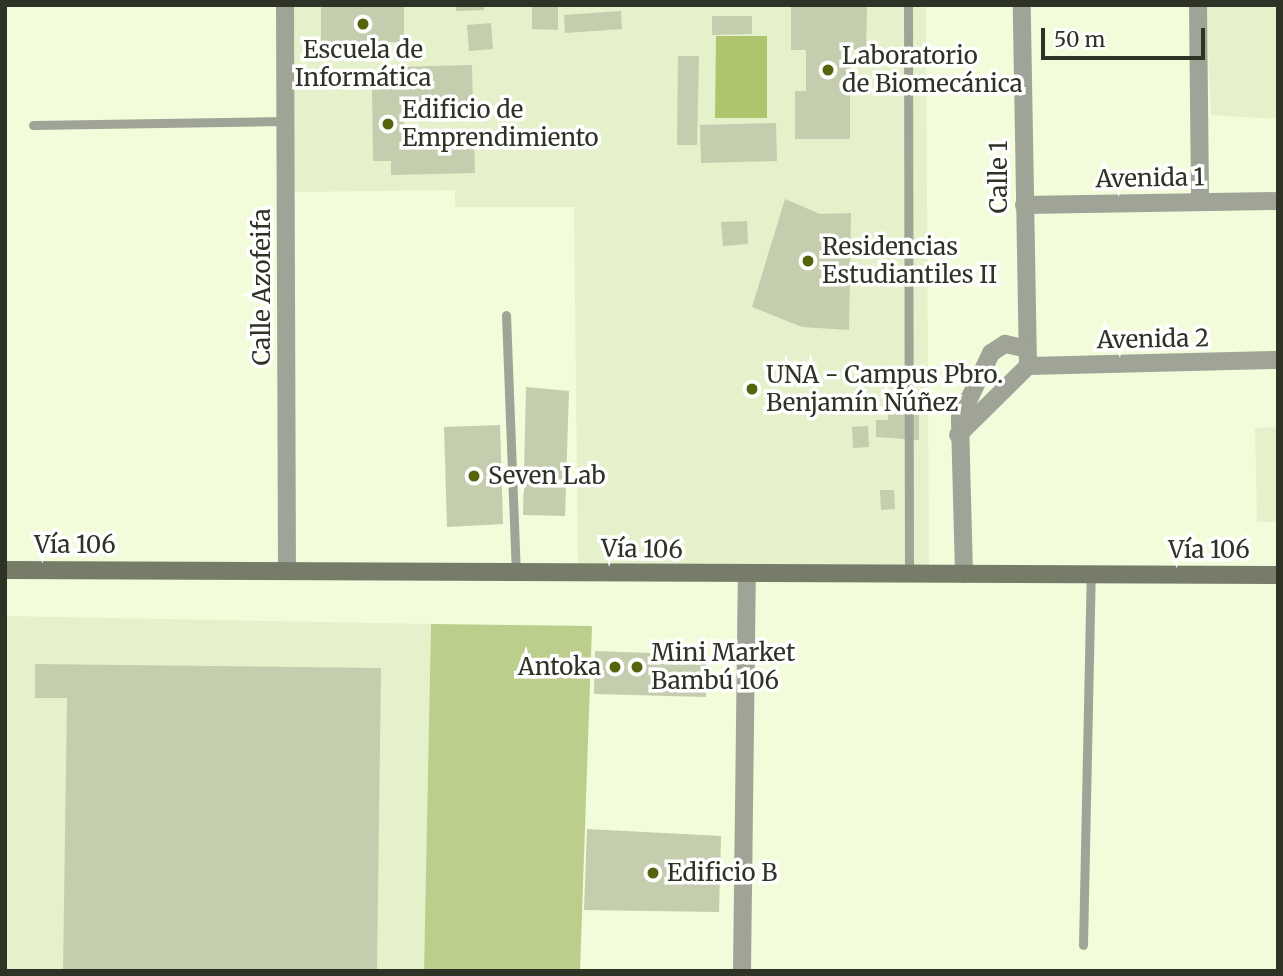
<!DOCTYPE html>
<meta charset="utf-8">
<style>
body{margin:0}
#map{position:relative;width:1283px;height:976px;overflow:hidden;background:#f2fcdb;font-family:Merriweather,serif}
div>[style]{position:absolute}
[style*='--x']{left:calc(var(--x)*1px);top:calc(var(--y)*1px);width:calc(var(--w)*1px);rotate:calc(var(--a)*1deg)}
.built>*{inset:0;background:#e5f1ca}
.green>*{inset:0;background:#bcce8b}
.water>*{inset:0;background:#aec46d}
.building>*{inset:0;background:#c4cdae}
.service>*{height:9px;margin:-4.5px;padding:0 4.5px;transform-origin:4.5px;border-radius:4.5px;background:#a0a497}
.minor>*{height:18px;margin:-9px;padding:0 9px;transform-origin:9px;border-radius:9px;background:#a0a497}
.secondary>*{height:18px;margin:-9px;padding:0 9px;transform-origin:9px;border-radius:9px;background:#777c69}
.dots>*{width:19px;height:19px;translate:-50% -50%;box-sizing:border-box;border:4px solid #fff;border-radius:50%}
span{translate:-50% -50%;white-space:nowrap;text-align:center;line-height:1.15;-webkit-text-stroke:7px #fff;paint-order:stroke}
.poi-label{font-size:24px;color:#2f3326}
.left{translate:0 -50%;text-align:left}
.right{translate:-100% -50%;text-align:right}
.street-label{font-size:24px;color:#2f3326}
.frame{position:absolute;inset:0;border:7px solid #2f3326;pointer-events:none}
.scale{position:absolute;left:1041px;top:28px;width:164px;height:32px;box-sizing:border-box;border:4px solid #2f3326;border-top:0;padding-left:9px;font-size:21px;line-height:24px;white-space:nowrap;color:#2f3326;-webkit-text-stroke:5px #fff;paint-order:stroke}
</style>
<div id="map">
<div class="built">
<i style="clip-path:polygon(294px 5px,926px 5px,929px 572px,578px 573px,574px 207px,455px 207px,455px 190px,294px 192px)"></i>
<i style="clip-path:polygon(1206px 5px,1278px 5px,1278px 119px,1211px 115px)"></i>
<i style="clip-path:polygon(1278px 427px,1278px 522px,1257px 522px,1255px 428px)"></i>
<i style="clip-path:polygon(5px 616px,431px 624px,424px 971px,5px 971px)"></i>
</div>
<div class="green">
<i style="clip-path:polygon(431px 624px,592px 626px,580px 971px,424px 971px)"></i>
</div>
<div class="water">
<i style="clip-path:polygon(716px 36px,767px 36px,767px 118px,715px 118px)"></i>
</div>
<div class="building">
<i style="clip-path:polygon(321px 5px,404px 5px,404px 42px,321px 43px)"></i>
<i style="clip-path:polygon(456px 5px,484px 5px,484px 10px,456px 11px)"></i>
<i style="clip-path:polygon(532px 5px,558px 6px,558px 30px,532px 29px)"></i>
<i style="clip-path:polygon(791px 5px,867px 5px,866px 50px,850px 50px,850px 139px,795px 139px,795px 91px,806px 91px,806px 50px,791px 50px)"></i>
<i style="clip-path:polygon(621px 11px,622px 29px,565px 33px,564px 15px)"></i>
<i style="clip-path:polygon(712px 16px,752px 16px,752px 34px,712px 35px)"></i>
<i style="clip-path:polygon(491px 23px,493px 49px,469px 51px,467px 25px)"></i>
<i style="clip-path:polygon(678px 56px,699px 56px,697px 145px,677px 145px)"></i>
<i style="clip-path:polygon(472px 65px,473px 111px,404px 113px,404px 136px,474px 134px,475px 173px,391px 175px,391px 161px,373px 161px,372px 86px,393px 85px,392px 67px)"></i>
<i style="clip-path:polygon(776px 123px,777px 161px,701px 163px,700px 125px)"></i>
<i style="clip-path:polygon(785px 199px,820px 214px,851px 213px,849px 330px,802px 327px,752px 307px)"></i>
<i style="clip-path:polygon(747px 221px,748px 244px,723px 246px,721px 222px)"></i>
<i style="clip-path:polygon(526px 387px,569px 391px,565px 516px,523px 515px)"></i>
<i style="clip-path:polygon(888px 414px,919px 415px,919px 440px,876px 437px,876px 420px,888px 420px)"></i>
<i style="clip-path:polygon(500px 425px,503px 524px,447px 527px,444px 427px)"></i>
<i style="clip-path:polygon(868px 426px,869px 447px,853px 448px,852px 427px)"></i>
<i style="clip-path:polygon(880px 490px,894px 490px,895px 509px,881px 510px)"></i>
<i style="clip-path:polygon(595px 651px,707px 655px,706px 697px,594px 694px)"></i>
<i style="clip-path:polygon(35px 664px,381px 668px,377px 971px,63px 971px,67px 698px,35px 698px)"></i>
<i style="clip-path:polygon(587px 829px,721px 836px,719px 912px,584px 910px)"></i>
</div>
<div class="service">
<i style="--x:908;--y:5;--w:567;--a:89.9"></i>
<i style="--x:33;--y:125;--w:253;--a:-0.9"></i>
<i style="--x:506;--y:315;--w:256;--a:87.8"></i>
<i style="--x:1083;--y:945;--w:371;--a:-88.8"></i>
</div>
<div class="minor">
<i style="--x:285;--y:5;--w:564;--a:89.8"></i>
<i style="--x:1198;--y:5;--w:196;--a:89.4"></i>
<i style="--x:1024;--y:205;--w:254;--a:-0.9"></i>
<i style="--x:1028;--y:366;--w:250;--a:-1.4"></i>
<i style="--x:958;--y:435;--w:98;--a:-44.6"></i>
<i style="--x:1028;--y:366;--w:361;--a:-91"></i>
<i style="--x:964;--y:574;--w:156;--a:-91.5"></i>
<i style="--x:960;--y:418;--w:72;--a:-64.5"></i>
<i style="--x:991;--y:353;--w:17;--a:-33"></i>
<i style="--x:1005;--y:344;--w:19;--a:12"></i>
<i style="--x:742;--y:971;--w:397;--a:-89.3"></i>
</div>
<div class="secondary">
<i style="--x:5;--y:570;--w:1273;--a:0.23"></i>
</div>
<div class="dots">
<i style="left:363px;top:24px;background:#55650e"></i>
<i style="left:828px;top:70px;background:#55650e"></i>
<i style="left:388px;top:124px;background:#55650e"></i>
<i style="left:808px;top:261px;background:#55650e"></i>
<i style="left:752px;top:389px;background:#55650e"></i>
<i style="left:474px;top:476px;background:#55650e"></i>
<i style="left:615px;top:667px;background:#55650e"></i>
<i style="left:637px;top:667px;background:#55650e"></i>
<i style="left:653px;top:873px;background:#55650e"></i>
</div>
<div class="poi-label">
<span style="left:363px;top:64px">Escuela de<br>Informática</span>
<span class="left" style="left:842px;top:70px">Laboratorio<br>de Biomecánica</span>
<span class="left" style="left:402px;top:124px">Edificio de<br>Emprendimiento</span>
<span class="left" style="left:822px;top:261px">Residencias<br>Estudiantiles II</span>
<span class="left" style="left:766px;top:389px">UNA - Campus Pbro.<br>Benjamín Núñez</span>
<span class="left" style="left:488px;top:476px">Seven Lab</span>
<span class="left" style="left:651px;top:667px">Mini Market<br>Bambú 106</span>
<span class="right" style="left:601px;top:667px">Antoka</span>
<span class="left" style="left:667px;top:873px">Edificio B</span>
</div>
<div class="street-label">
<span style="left:999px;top:177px;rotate:-90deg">Calle 1</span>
<span style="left:1150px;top:178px;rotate:-1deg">Avenida 1</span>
<span style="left:262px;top:287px;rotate:-90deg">Calle Azofeifa</span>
<span style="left:1153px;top:339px;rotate:-1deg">Avenida 2</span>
<span style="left:75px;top:545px">Vía 106</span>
<span style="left:642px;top:549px;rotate:1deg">Vía 106</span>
<span style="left:1209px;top:550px">Vía 106</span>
</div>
<div class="frame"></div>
<div class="scale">50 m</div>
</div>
